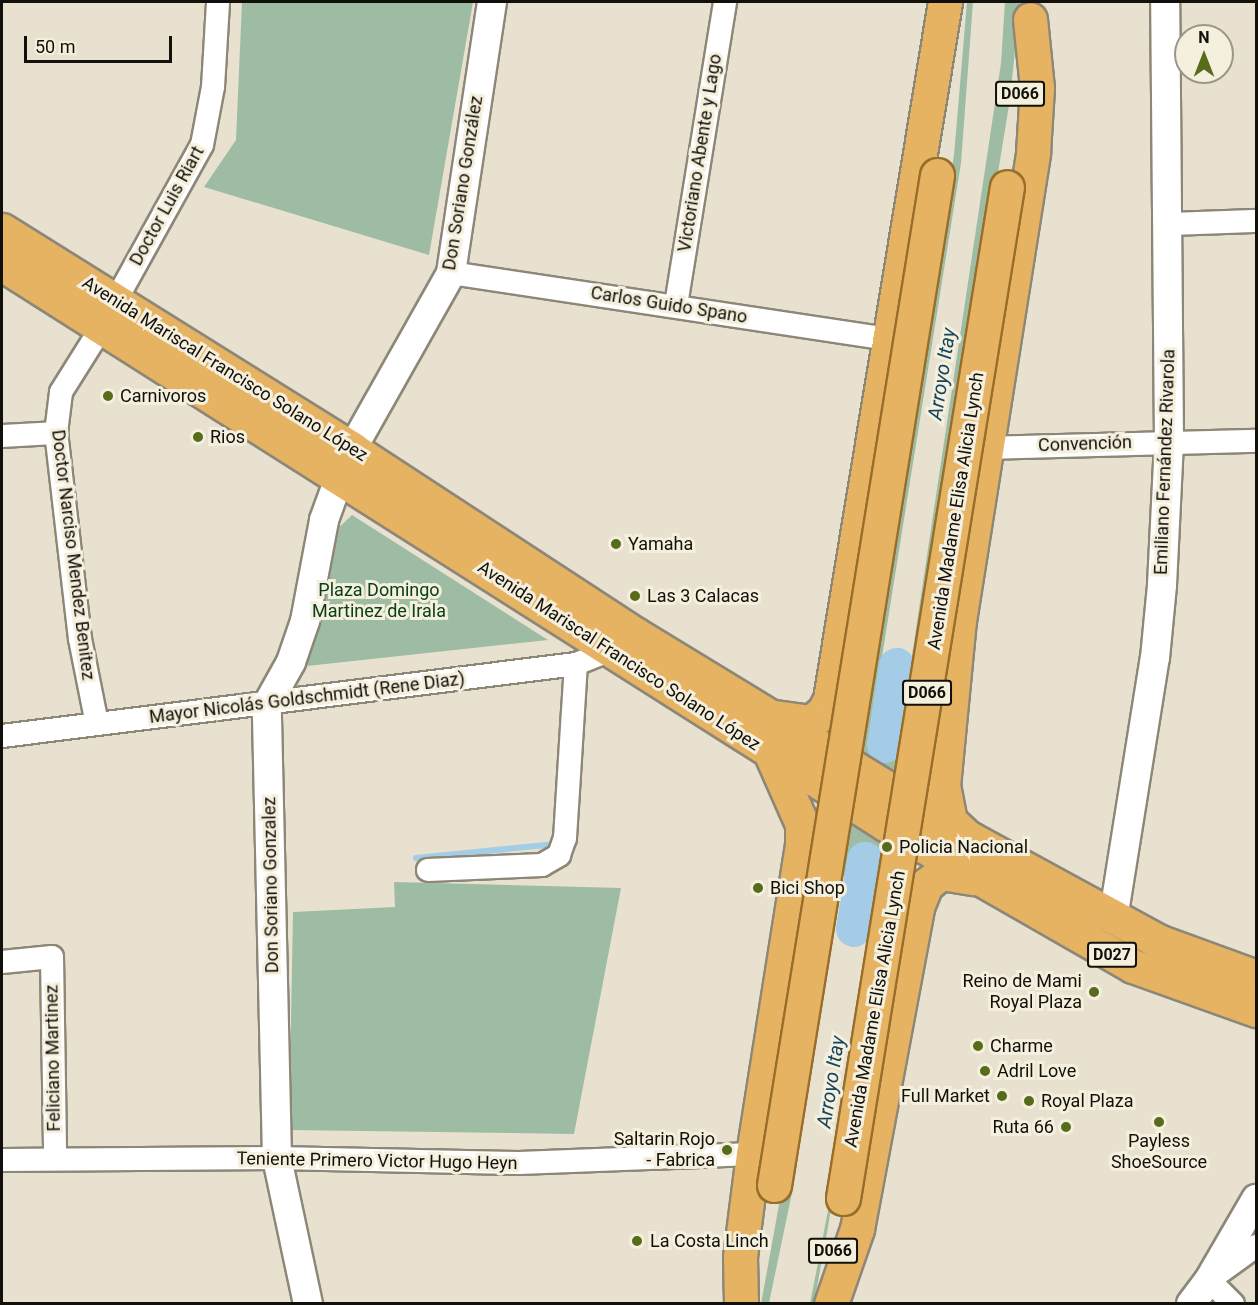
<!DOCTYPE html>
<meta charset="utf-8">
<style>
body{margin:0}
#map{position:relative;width:1258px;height:1305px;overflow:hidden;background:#e8e1d0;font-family:Roboto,sans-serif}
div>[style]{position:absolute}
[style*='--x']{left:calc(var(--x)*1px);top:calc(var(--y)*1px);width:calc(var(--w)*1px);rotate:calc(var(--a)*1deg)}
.green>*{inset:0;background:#9ebca3}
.pier>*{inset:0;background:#e8e1d0}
.stream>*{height:6px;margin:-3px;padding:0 3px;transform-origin:3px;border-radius:3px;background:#a4cce6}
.river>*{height:36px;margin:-18px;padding:0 18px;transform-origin:18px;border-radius:18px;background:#a4cce6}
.roads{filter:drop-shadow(2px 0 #8d8778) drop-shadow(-2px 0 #8d8778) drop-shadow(0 2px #8d8778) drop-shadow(0 -2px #8d8778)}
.minor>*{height:22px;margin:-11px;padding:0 11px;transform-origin:11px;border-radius:11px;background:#fff}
.tertiary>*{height:28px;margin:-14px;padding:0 14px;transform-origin:14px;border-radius:14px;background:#fff}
.trunk>*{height:33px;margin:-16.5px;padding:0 16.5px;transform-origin:16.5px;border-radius:16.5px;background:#e6b363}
.bridges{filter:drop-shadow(2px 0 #976e2a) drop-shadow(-2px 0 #976e2a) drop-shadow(0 2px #976e2a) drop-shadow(0 -2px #976e2a)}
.trunk-bridge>*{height:33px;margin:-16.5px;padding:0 16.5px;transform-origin:16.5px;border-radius:16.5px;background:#e6b363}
.dots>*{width:16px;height:16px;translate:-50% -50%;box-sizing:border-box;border:3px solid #f5efdd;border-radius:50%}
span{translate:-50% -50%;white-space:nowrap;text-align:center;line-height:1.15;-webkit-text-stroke:6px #f5efdd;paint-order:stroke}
.shield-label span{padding:2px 4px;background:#f5efdd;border:2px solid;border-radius:4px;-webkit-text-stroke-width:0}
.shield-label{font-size:16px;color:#12100a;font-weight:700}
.street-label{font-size:18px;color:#12100a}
.poi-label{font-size:18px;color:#12100a}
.left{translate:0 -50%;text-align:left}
.right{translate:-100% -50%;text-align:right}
.park-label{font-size:18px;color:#07401a}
.water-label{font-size:20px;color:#144560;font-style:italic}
.frame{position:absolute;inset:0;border:3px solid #12100a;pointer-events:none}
.north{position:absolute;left:1174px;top:24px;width:60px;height:60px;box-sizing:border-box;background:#f5efdd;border:2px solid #9a9689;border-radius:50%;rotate:0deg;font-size:16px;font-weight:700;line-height:24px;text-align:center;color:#12100a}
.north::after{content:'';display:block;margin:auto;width:21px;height:27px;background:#566c1b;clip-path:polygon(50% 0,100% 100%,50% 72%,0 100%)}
.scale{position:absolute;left:24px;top:36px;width:148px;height:27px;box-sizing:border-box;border:3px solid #12100a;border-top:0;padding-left:8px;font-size:18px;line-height:21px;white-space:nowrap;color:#12100a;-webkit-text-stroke:4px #f5efdd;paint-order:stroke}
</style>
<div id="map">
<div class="green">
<i style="clip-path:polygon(242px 2px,473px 2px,429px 255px,204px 187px,236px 140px)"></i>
<i style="clip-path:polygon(967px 2px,1020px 2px,1010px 99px,899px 781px,860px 756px,954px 155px)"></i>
<i style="clip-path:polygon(352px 515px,548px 640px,307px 666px,333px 533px)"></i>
<i style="clip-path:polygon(849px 819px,890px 843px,827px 1233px,814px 1303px,808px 1303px,823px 991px,786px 1235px,771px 1303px,761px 1304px)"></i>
<i style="clip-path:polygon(394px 882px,621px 888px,574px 1134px,289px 1130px,293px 912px,395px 907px)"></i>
</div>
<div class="pier">
<i style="clip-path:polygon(973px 2px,1005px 2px,1001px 63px,902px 722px,874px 707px,961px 163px)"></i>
<i style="clip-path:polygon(843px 875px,881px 882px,846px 1117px,810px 1304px,769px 1303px,793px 1188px,828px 947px)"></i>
</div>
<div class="stream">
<i style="--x:416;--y:858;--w:141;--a:-5.7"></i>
</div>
<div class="river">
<i style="--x:885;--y:745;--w:80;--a:-81.4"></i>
<i style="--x:854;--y:929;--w:70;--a:-80.9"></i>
</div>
<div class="roads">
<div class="minor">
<i style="--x:1168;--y:224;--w:88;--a:-2"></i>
<i style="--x:451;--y:273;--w:442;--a:8.6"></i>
<i style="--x:116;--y:300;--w:177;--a:-61"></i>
<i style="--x:202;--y:145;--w:59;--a:-79.3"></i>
<i style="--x:213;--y:87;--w:85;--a:-86.6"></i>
<i style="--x:676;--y:305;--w:307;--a:-80.8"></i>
<i style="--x:2;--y:436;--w:54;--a:-3.2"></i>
<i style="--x:985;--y:448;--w:271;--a:-1.5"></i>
<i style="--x:97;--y:724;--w:87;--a:-101.3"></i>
<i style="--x:80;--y:639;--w:207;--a:-96.6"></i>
<i style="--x:56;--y:433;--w:41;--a:-83"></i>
<i style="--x:61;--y:392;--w:79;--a:-57.9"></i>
<i style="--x:2;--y:736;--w:578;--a:-7.15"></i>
<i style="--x:576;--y:664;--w:37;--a:-22"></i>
<i style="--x:428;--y:870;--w:114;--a:-2.5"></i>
<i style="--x:542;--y:865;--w:20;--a:-30"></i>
<i style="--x:559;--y:855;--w:18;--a:-71"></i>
<i style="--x:565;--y:838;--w:174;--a:-86.4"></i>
<i style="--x:2;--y:962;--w:50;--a:-5.7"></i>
<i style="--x:52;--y:957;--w:202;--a:89.1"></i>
<i style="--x:2;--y:1160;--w:275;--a:-0.4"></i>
<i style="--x:277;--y:1158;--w:242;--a:1.2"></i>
<i style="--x:519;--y:1163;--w:234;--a:-2.2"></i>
<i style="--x:1233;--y:1304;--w:34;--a:-135"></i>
<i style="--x:1209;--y:1280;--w:58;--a:-35.9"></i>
</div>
<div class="tertiary">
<i style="--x:352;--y:449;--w:202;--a:-60.6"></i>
<i style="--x:451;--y:273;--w:274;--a:-81.4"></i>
<i style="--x:1113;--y:919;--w:264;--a:-80.9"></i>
<i style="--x:1155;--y:658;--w:73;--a:-84.5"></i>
<i style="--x:1162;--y:585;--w:145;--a:-87.2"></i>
<i style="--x:1169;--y:440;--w:438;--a:-90.5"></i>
<i style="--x:308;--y:1304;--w:149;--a:-102"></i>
<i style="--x:277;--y:1158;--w:453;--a:-91.3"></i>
<i style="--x:267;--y:705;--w:49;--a:-60.8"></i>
<i style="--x:291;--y:662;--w:43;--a:-71.1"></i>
<i style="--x:305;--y:621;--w:103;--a:-79.3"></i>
<i style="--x:324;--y:520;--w:47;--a:-70"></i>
<i style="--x:1191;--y:1304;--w:30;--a:-53"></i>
<i style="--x:1209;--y:1280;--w:94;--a:-59.9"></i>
</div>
<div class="trunk">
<i style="--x:2;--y:230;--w:413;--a:32"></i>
<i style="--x:352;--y:449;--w:338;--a:33.2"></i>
<i style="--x:635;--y:634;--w:391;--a:31.4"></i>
<i style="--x:969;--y:838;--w:217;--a:28.6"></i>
<i style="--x:1160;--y:942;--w:102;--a:20"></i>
<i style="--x:2;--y:264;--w:1046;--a:32.38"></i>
<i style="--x:885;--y:824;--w:286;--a:29.8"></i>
<i style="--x:1133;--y:966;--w:131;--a:19.7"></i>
<i style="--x:775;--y:717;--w:36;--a:8"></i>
<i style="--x:811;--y:722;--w:17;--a:-40"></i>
<i style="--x:824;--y:711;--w:13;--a:-63"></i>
<i style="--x:830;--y:699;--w:706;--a:-80.63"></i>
<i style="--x:963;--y:833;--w:18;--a:-137"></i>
<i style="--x:950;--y:821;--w:36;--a:-101"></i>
<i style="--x:943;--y:786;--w:166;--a:-84.5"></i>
<i style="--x:959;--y:621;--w:475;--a:-81"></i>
<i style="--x:1033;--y:152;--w:64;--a:-86.4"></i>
<i style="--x:1037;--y:88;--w:69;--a:-95.8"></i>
<i style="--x:741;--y:1304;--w:47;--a:-91.2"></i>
<i style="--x:740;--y:1257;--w:104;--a:-82.8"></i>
<i style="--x:753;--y:1154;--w:315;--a:-81"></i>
<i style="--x:802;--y:843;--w:19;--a:-90"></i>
<i style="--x:802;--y:824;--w:77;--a:-113.9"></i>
<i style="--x:831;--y:1304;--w:79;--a:-70.9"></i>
<i style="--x:857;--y:1229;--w:328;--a:-79.4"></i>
<i style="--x:917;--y:907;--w:24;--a:-68"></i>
<i style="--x:926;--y:885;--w:19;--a:-39"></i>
<i style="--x:941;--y:873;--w:33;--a:9"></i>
</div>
</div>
<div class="bridges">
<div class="trunk-bridge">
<i style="--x:774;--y:1185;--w:1023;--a:-80.83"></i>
<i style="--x:843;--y:1198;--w:1024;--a:-80.79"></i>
</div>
</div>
<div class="dots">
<i style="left:108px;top:396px;background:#566c1b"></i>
<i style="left:198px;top:437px;background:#566c1b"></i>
<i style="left:616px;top:544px;background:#566c1b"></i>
<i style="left:635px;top:596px;background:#566c1b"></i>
<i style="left:887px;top:847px;background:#566c1b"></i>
<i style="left:758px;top:888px;background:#566c1b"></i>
<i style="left:1094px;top:992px;background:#566c1b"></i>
<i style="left:978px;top:1046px;background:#566c1b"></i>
<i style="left:985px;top:1071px;background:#566c1b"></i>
<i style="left:1002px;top:1096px;background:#566c1b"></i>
<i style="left:1029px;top:1101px;background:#566c1b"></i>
<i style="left:1159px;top:1122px;background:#566c1b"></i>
<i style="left:1066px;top:1127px;background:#566c1b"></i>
<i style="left:727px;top:1150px;background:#566c1b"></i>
<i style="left:637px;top:1241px;background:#566c1b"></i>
</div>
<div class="shield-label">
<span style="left:1020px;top:94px">D066</span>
<span style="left:927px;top:693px">D066</span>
<span style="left:1112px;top:955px">D027</span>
<span style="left:833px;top:1251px">D066</span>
</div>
<div class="street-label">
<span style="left:700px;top:153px;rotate:-81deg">Victoriano Abente y Lago</span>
<span style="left:463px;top:183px;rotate:-81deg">Don Soriano González</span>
<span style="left:167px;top:206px;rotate:-61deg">Doctor Luis Riart</span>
<span style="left:669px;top:305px;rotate:9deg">Carlos Guido Spano</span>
<span style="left:225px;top:369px;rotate:32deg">Avenida Mariscal Francisco Solano López</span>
<span style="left:1085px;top:444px;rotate:-2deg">Convención</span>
<span style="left:1165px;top:462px;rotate:-88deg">Emiliano Fernández Rivarola</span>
<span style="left:956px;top:511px;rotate:-81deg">Avenida Madame Elisa Alicia Lynch</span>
<span style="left:73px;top:555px;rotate:83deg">Doctor Narciso Mendez Benitez</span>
<span style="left:619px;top:656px;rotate:33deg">Avenida Mariscal Francisco Solano López</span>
<span style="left:307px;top:698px;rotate:-7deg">Mayor Nicolás Goldschmidt (Rene Diaz)</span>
<span style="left:271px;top:885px;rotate:-91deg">Don Soriano Gonzalez</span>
<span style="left:875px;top:1009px;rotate:-80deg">Avenida Madame Elisa Alicia Lynch</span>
<span style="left:53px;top:1058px;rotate:-91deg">Feliciano Martinez</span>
<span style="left:377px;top:1161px;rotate:1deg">Teniente Primero Victor Hugo Heyn</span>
</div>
<div class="poi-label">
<span class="left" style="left:120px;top:396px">Carnivoros</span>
<span class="left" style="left:210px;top:437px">Rios</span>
<span class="left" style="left:628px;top:544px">Yamaha</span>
<span class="left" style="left:647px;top:596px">Las 3 Calacas</span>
<span class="left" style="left:899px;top:847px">Policia Nacional</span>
<span class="left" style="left:770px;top:888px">Bici Shop</span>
<span class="right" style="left:1082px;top:992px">Reino de Mami<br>Royal Plaza</span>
<span class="left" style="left:990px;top:1046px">Charme</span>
<span class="left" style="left:997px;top:1071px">Adril Love</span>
<span class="right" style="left:990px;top:1096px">Full Market</span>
<span class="left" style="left:1041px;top:1101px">Royal Plaza</span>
<span class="right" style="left:1054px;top:1127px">Ruta 66</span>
<span class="right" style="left:715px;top:1150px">Saltarin Rojo<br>- Fabrica</span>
<span style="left:1159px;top:1152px">Payless<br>ShoeSource</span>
<span class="left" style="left:650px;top:1241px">La Costa Linch</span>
</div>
<div class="park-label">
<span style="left:379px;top:601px">Plaza Domingo<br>Martinez de Irala</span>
</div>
<div class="water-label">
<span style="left:942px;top:374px;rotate:-81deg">Arroyo Itay</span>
<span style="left:831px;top:1082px;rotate:-81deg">Arroyo Itay</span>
</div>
<div class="frame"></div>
<div class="north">N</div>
<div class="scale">50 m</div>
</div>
